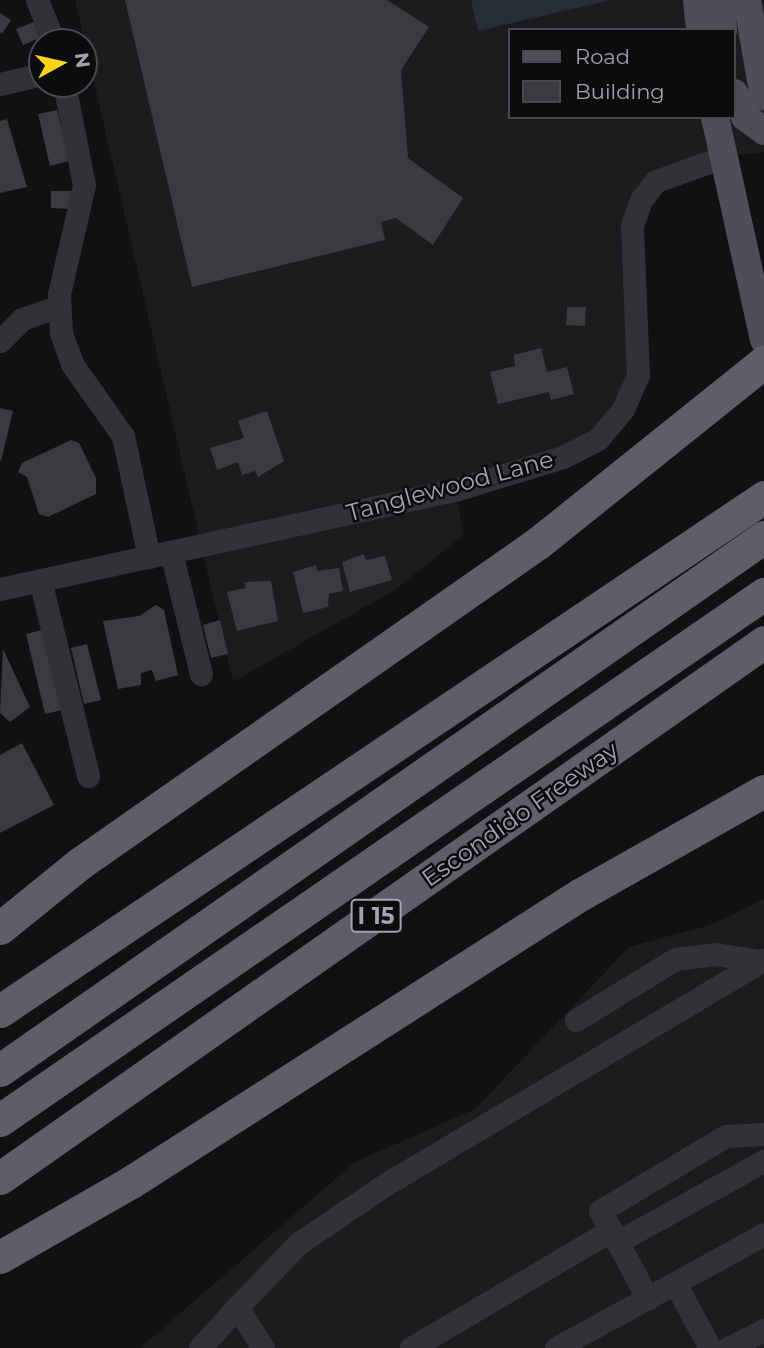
<!DOCTYPE html>
<style>
body{margin:0}
#map{position:relative;width:764px;height:1348px;overflow:hidden;background:#111012;font-family:Montserrat,sans-serif}
div>[style]{position:absolute}
[style*='--x']{left:calc(var(--x)*1px);top:calc(var(--y)*1px);width:calc(var(--w)*1px);rotate:calc(var(--a)*1deg)}
.built>*{inset:0;background:#1c1c1f}
.water>*{inset:0;background:#262d37}
.building>*{inset:0;background:#3a3a40}
.minor>*{height:23px;margin:-11.5px;padding:0 11.5px;transform-origin:11.5px;border-radius:11.5px;background:#313138}
.major>*{height:28px;margin:-14px;padding:0 14px;transform-origin:14px;border-radius:14px;background:#4d4e57}
.highway>*{height:33px;margin:-16.5px;padding:0 16.5px;transform-origin:16.5px;border-radius:16.5px;background:#5d5e69}
span{translate:-50% -50%;white-space:nowrap;text-align:center;line-height:1.15;-webkit-text-stroke:5px #0c0c0d;paint-order:stroke}
.shield-label span{padding:2px 5px;background:#0c0c0d;border:2px solid;border-radius:5px;-webkit-text-stroke-width:0}
.shield-label{font-size:23px;color:#a0a3b4;font-weight:700}
.street-label{font-size:24px;color:#a0a3b4}
.legend{position:absolute;left:508px;top:28px;width:228px;height:91px;box-sizing:border-box;background:#0c0c0d;border:2px solid #474850;margin:0;padding:9px 12px;list-style:none;font-size:21px;color:#a0a3b4}
.legend li{display:flex;align-items:center;gap:14px;height:35px}
.legend b{width:35px;border:2px solid #474850}
.north{position:absolute;left:28px;top:28px;width:70px;height:70px;box-sizing:border-box;background:#0c0c0d;border:2px solid #474850;border-radius:50%;rotate:82deg;font-size:19px;font-weight:700;line-height:28px;text-align:center;color:#a0a3b4}
.north::after{content:'';display:block;margin:auto;width:24px;height:32px;background:#ffd51c;clip-path:polygon(50% 0,100% 100%,50% 72%,0 100%)}
</style>
<div id="map">
<div class="built">
<i style="clip-path:polygon(evenodd,75px 0,764px 0,764px 152px,723px 157px,641px 200px,638px 376px,598px 439px,455px 490px,464px 535px,395px 590px,233px 682px,75px 0,510px 30px,734px 30px,734px 117px,510px 117px,510px 30px)"></i>
<i style="clip-path:polygon(764px 899px,764px 1348px,140px 1348px,355px 1162px,475px 1109px,629px 947px,713px 924px)"></i>
</div>
<div class="water">
<i style="clip-path:polygon(471px 0,611px 0,478px 31px)"></i>
</div>
<div class="building">
<i style="clip-path:polygon(125px 0,387px 0,429px 27px,401px 70px,408px 158px,463px 198px,433px 245px,396px 218px,381px 222px,385px 240px,192px 287px)"></i>
<i style="clip-path:polygon(0 13px,11px 20px,2px 34px,0 32px)"></i>
<i style="clip-path:polygon(34px 22px,40px 38px,23px 45px,16px 29px)"></i>
<i style="clip-path:polygon(57px 110px,69px 161px,50px 166px,38px 114px)"></i>
<i style="clip-path:polygon(7px 119px,27px 187px,0 193px,0 121px)"></i>
<i style="clip-path:polygon(51px 191px,71px 191px,70px 209px,51px 208px)"></i>
<i style="clip-path:polygon(567px 307px,586px 307px,585px 326px,566px 325px)"></i>
<i style="clip-path:polygon(541px 348px,547px 372px,567px 367px,574px 394px,551px 400px,549px 392px,498px 404px,490px 372px,515px 366px,514px 355px)"></i>
<i style="clip-path:polygon(0 408px,13px 411px,1px 461px,0 461px)"></i>
<i style="clip-path:polygon(267px 411px,284px 461px,258px 477px,255px 471px,242px 475px,238px 462px,217px 470px,210px 448px,244px 438px,238px 421px)"></i>
<i style="clip-path:polygon(71px 440px,79px 443px,96px 478px,96px 494px,48px 517px,39px 514px,27px 477px,18px 472px,22px 463px)"></i>
<i style="clip-path:polygon(364px 554px,366px 560px,385px 556px,392px 580px,350px 592px,342px 562px)"></i>
<i style="clip-path:polygon(316px 565px,317px 571px,339px 568px,343px 591px,329px 594px,328px 607px,303px 613px,293px 572px)"></i>
<i style="clip-path:polygon(271px 581px,278px 621px,237px 631px,227px 592px,246px 588px,244px 582px)"></i>
<i style="clip-path:polygon(156px 605px,164px 610px,178px 675px,156px 681px,152px 670px,141px 673px,141px 685px,118px 689px,103px 621px,139px 616px)"></i>
<i style="clip-path:polygon(220px 620px,228px 654px,211px 658px,203px 625px)"></i>
<i style="clip-path:polygon(42px 630px,62px 710px,45px 714px,26px 634px)"></i>
<i style="clip-path:polygon(87px 644px,101px 700px,84px 704px,71px 648px)"></i>
<i style="clip-path:polygon(3px 649px,30px 707px,10px 722px,0 713px)"></i>
<i style="clip-path:polygon(22px 743px,54px 805px,0 833px,0 755px)"></i>
</div>
<div class="minor">
<i style="--x:37;--y:0;--w:45;--a:68"></i>
<i style="--x:0;--y:84;--w:43;--a:-13.4"></i>
<i style="--x:64;--y:84;--w:103;--a:78.8"></i>
<i style="--x:84;--y:185;--w:112;--a:102.9"></i>
<i style="--x:59;--y:294;--w:39;--a:87"></i>
<i style="--x:61;--y:333;--w:33;--a:70"></i>
<i style="--x:72;--y:364;--w:88;--a:54.7"></i>
<i style="--x:123;--y:436;--w:124;--a:77.9"></i>
<i style="--x:0;--y:341;--w:31;--a:-45"></i>
<i style="--x:22;--y:319;--w:39;--a:-19"></i>
<i style="--x:171;--y:552;--w:126;--a:76.2"></i>
<i style="--x:40;--y:580;--w:202;--a:76.2"></i>
<i style="--x:0;--y:589;--w:466;--a:-12.3"></i>
<i style="--x:455;--y:490;--w:113;--a:-17"></i>
<i style="--x:563;--y:457;--w:39;--a:-27"></i>
<i style="--x:598;--y:439;--w:39;--a:-50"></i>
<i style="--x:623;--y:409;--w:36;--a:-66"></i>
<i style="--x:638;--y:376;--w:151;--a:-92.3"></i>
<i style="--x:632;--y:225;--w:27;--a:-70"></i>
<i style="--x:641;--y:200;--w:24;--a:-52"></i>
<i style="--x:656;--y:181;--w:71;--a:-19.7"></i>
<i style="--x:576;--y:1020;--w:116;--a:-31.6"></i>
<i style="--x:675;--y:959;--w:40;--a:-7.1"></i>
<i style="--x:715;--y:954;--w:47;--a:8.7"></i>
<i style="--x:611;--y:1230;--w:22;--a:-120"></i>
<i style="--x:600;--y:1211;--w:147;--a:-30.8"></i>
<i style="--x:726;--y:1136;--w:38;--a:-3"></i>
<i style="--x:617;--y:1242;--w:168;--a:-28.9"></i>
<i style="--x:675;--y:1283;--w:74;--a:61.7"></i>
<i style="--x:200;--y:1348;--w:55;--a:-47.9"></i>
<i style="--x:263;--y:1348;--w:49;--a:-122.4"></i>
<i style="--x:237;--y:1307;--w:89;--a:-45.9"></i>
<i style="--x:299;--y:1243;--w:105;--a:-34.1"></i>
<i style="--x:386;--y:1184;--w:439;--a:-30.7"></i>
<i style="--x:411;--y:1348;--w:232;--a:-30.5"></i>
<i style="--x:611;--y:1230;--w:78;--a:61.8"></i>
<i style="--x:556;--y:1348;--w:237;--a:-28.7"></i>
<i style="--x:728;--y:1348;--w:40;--a:-26.6"></i>
</div>
<div class="major">
<i style="--x:697;--y:0;--w:30;--a:84"></i>
<i style="--x:720;--y:0;--w:30;--a:84"></i>
<i style="--x:747;--y:0;--w:98;--a:80.1"></i>
<i style="--x:734;--y:93;--w:26;--a:65"></i>
<i style="--x:745;--y:117;--w:24;--a:36"></i>
<i style="--x:715;--y:117;--w:228;--a:77.6"></i>
</div>
<div class="highway">
<i style="--x:0;--y:928;--w:102;--a:-39"></i>
<i style="--x:79;--y:864;--w:560;--a:-34.97"></i>
<i style="--x:538;--y:543;--w:290;--a:-38.7"></i>
<i style="--x:0;--y:1011;--w:921;--a:-33.93"></i>
<i style="--x:0;--y:1070;--w:932;--a:-34.9"></i>
<i style="--x:0;--y:1120;--w:928;--a:-34.55"></i>
<i style="--x:0;--y:1178;--w:933;--a:-35.05"></i>
<i style="--x:0;--y:1257;--w:151;--a:-29.8"></i>
<i style="--x:131;--y:1182;--w:534;--a:-32.62"></i>
<i style="--x:581;--y:894;--w:210;--a:-29.4"></i>
</div>
<div class="shield-label">
<span style="left:376px;top:916px">I 15</span>
</div>
<div class="street-label">
<span style="left:450px;top:486px;rotate:-15deg">Tanglewood Lane</span>
<span style="left:520px;top:814px;rotate:-35deg">Escondido Freeway</span>
</div>
<ul class="legend">
<li><b style="height:9px;background:#4d4e57"></b>Road</li>
<li><b style="height:19px;background:#3a3a40"></b>Building</li>
</ul>
<div class="north">N</div>
</div>
